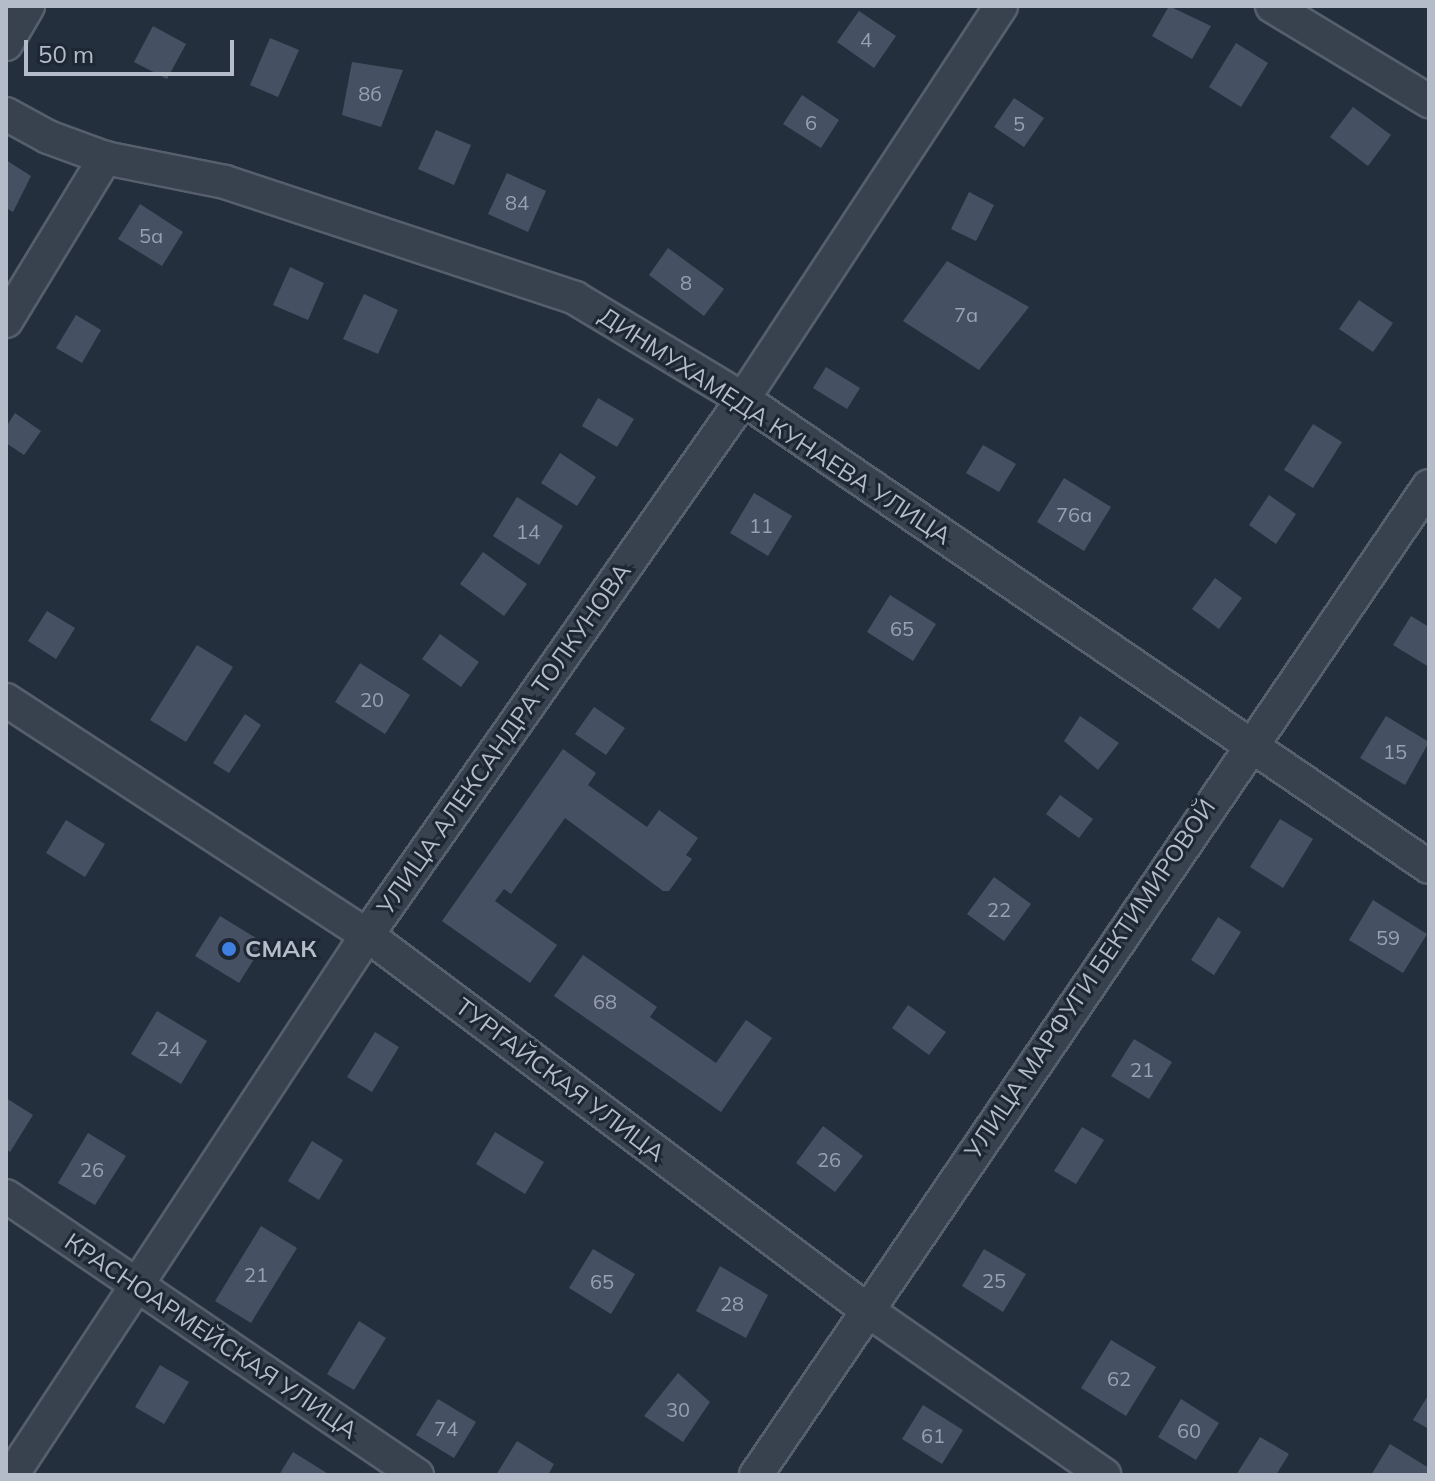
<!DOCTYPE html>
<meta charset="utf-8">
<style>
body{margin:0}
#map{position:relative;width:1435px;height:1481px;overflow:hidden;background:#242f3e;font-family:Mulish,sans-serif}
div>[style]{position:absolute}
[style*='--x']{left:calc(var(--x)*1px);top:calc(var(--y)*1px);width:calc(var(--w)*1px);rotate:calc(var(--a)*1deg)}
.building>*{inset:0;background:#455162}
.roads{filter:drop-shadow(2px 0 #565f6c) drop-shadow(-2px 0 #565f6c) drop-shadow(0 2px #565f6c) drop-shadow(0 -2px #565f6c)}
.minor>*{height:32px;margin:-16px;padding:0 16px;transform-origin:16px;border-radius:16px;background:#38414e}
.dots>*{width:22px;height:22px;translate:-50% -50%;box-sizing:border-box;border:4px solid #1d2633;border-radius:50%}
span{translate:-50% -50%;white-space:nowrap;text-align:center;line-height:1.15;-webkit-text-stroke:6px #1d2633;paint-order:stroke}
.number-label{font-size:20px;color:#98a1af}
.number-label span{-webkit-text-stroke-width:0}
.street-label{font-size:24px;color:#b4bcc9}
.poi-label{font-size:24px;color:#b4bcc9;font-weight:700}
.left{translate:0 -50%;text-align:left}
.frame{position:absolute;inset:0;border:8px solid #b4bcc9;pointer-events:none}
.scale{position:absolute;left:24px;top:40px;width:210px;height:36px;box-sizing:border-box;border:4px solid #b4bcc9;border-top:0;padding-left:10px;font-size:24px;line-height:28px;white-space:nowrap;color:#b4bcc9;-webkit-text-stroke:6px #1d2633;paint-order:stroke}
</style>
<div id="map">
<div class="building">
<i style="clip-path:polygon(1169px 6px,1211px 26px,1192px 59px,1152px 36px)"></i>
<i style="clip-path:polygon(859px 11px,896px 36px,874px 68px,837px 42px)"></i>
<i style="clip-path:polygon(153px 26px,186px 44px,167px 79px,134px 62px)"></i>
<i style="clip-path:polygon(270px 38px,299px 50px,278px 97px,250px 85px)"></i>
<i style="clip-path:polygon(1236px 43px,1268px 63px,1241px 107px,1209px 87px)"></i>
<i style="clip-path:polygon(352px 62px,403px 70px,381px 127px,342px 115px)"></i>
<i style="clip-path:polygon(802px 95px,839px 120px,821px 148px,783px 124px)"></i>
<i style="clip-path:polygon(1014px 98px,1044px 118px,1024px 147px,994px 127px)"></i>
<i style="clip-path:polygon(1353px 107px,1391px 135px,1368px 166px,1330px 137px)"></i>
<i style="clip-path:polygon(436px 130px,471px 145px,454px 185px,418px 169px)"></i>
<i style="clip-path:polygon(6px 160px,31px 176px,13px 212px,6px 208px)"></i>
<i style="clip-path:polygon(507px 173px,546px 191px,528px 232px,488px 214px)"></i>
<i style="clip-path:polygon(969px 192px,994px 205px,976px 241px,951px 229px)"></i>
<i style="clip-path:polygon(140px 204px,183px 232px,162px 266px,118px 239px)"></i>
<i style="clip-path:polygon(668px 248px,724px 289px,704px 316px,649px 275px)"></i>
<i style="clip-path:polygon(947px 261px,1029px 307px,979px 370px,903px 321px)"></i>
<i style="clip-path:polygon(290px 267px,324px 283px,308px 320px,273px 305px)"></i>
<i style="clip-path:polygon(364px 294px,398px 310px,378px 354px,343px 339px)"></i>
<i style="clip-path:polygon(1359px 300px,1393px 323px,1373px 352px,1339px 329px)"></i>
<i style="clip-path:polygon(76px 315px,101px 330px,82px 363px,56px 348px)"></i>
<i style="clip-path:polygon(826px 367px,860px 388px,847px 409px,813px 388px)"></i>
<i style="clip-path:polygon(598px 398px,634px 419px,617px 447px,582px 426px)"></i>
<i style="clip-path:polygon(15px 413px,41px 431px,24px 455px,6px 443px,6px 427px)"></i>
<i style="clip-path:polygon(1313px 424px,1342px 442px,1313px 488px,1284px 470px)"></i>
<i style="clip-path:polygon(983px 445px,1016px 464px,999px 492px,966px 473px)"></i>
<i style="clip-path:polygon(560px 453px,596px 477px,577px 506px,541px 483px)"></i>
<i style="clip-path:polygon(1064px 478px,1111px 507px,1084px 551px,1037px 522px)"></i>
<i style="clip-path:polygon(754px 493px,792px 516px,768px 556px,730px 533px)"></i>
<i style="clip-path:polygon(1269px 495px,1296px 514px,1276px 544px,1249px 525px)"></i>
<i style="clip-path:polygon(517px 497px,563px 526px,539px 565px,493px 536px)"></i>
<i style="clip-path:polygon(483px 552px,527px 584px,504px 616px,460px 584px)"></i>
<i style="clip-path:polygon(1215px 578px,1242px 598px,1219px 629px,1192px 609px)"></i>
<i style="clip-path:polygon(890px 595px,936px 624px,913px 661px,867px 632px)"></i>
<i style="clip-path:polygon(47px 611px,75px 628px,56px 659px,28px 641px)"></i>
<i style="clip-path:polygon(1411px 616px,1429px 627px,1429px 667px,1393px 645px)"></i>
<i style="clip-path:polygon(440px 634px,479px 662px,461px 687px,422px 659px)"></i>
<i style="clip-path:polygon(197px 645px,233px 667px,186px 742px,150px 720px)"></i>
<i style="clip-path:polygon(360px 663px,410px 695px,385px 734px,335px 702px)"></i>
<i style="clip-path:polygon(594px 707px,625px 728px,606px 755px,575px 734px)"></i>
<i style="clip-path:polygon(245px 714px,261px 725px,229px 773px,213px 763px)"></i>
<i style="clip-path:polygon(1080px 716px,1119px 743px,1098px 770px,1064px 741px)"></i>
<i style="clip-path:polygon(1386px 716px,1429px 742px,1405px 785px,1360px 758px)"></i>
<i style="clip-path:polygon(563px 749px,596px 773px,588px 785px,647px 827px,659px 810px,698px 838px,686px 855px,692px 859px,669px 891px,663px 891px,565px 818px,511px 894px,504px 889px,495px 901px,557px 945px,530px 983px,442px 921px)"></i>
<i style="clip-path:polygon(1060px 795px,1093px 819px,1079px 838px,1046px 814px)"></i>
<i style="clip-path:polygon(1280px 819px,1313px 839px,1283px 888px,1250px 867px)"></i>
<i style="clip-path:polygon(66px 820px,105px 844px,85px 877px,46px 853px)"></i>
<i style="clip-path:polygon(994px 877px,1031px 904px,1004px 941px,967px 914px)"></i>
<i style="clip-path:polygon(1373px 900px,1427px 934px,1403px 973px,1349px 940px)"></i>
<i style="clip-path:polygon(220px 916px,264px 943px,239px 983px,195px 956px)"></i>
<i style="clip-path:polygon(1218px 917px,1241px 932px,1214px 975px,1191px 960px)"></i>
<i style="clip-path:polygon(583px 955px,657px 1007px,650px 1017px,716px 1063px,746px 1020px,772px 1038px,721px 1112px,554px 996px)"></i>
<i style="clip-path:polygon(908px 1005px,946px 1032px,929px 1055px,892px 1028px)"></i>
<i style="clip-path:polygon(157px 1011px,207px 1041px,181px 1084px,131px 1054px)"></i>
<i style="clip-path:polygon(375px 1032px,399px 1047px,372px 1092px,347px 1077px)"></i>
<i style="clip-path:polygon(1134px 1039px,1172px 1062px,1149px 1099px,1111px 1076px)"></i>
<i style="clip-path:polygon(6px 1098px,33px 1115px,10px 1152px,6px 1149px)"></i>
<i style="clip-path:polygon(823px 1126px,863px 1156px,835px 1192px,796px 1163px)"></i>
<i style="clip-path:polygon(1082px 1127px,1104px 1140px,1076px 1184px,1054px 1171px)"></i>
<i style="clip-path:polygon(495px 1132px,544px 1162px,525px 1194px,476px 1164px)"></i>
<i style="clip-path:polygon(88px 1133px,126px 1156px,95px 1205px,58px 1183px)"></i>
<i style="clip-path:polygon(312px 1141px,343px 1160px,319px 1200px,288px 1181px)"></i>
<i style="clip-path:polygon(261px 1226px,297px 1248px,251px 1323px,215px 1301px)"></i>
<i style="clip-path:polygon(593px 1249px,635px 1274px,611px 1314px,569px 1288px)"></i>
<i style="clip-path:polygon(984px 1249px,1026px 1274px,1003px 1312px,962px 1286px)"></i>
<i style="clip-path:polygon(720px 1266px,768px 1295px,746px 1338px,696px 1311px)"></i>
<i style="clip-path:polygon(359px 1321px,386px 1338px,354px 1390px,327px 1374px)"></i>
<i style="clip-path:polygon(1111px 1340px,1156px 1367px,1126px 1416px,1081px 1388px)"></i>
<i style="clip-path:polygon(160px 1365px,189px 1382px,164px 1424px,135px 1407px)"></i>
<i style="clip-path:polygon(678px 1373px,710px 1402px,683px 1442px,644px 1416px)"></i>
<i style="clip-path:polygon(1429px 1394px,1429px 1429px,1413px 1420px)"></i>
<i style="clip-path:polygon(438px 1399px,476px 1422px,454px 1458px,416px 1435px)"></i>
<i style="clip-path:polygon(1181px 1399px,1219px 1423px,1196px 1460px,1158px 1437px)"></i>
<i style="clip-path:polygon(923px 1405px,963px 1430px,942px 1464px,902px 1439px)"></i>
<i style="clip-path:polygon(1260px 1437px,1289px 1454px,1276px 1475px,1236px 1475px)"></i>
<i style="clip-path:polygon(517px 1441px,554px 1464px,548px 1475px,496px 1475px)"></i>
<i style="clip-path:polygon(1390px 1444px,1429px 1468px,1425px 1475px,1371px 1475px)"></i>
<i style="clip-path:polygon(293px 1452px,330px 1475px,279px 1475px)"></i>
</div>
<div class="roads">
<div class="minor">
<i style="--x:1272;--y:6;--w:184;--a:31.2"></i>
<i style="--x:6;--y:44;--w:44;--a:-59.9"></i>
<i style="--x:6;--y:114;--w:48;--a:28.7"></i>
<i style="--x:48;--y:137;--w:61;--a:20.2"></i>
<i style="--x:105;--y:158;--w:122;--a:11.3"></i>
<i style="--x:225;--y:182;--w:369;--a:18.3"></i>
<i style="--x:575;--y:298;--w:196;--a:31"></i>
<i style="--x:743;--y:399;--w:830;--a:34.3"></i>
<i style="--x:6;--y:321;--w:191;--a:-58.7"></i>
<i style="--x:6;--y:700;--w:431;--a:33.1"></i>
<i style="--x:367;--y:935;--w:625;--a:36.87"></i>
<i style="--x:867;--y:1310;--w:289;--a:34.8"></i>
<i style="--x:6;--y:1196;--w:497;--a:34.2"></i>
<i style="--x:12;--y:1475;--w:646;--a:-56.68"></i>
<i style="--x:367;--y:935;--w:655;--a:-54.95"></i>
<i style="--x:743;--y:399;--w:470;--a:-56.7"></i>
<i style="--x:756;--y:1475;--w:1196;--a:-55.77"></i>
</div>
</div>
<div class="dots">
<i style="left:229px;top:949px;background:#3f7fe0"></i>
</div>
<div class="number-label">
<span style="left:866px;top:39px">4</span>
<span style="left:370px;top:93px">8б</span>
<span style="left:811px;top:122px">6</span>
<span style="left:1019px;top:123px">5</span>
<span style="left:517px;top:202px">84</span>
<span style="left:151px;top:235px">5а</span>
<span style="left:686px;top:282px">8</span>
<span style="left:966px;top:314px">7а</span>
<span style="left:1074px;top:514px">76а</span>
<span style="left:761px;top:525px">11</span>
<span style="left:528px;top:531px">14</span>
<span style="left:902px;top:628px">65</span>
<span style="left:372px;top:699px">20</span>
<span style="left:1395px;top:751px">15</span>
<span style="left:999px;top:909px">22</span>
<span style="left:1388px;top:937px">59</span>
<span style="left:605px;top:1001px">68</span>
<span style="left:169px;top:1048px">24</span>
<span style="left:1142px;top:1069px">21</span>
<span style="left:829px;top:1159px">26</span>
<span style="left:92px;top:1169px">26</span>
<span style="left:256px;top:1274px">21</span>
<span style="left:994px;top:1280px">25</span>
<span style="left:602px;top:1281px">65</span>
<span style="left:732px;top:1303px">28</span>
<span style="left:1119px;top:1378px">62</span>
<span style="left:678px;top:1409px">30</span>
<span style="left:446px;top:1428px">74</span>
<span style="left:1189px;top:1430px">60</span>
<span style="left:933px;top:1435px">61</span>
</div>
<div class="street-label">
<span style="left:775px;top:426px;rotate:33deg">ДИНМУХАМЕДА КУНАЕВА УЛИЦА</span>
<span style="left:504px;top:739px;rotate:-55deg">УЛИЦА АЛЕКСАНДРА ТОЛКУНОВА</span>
<span style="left:1090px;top:979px;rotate:-56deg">УЛИЦА МАРФУГИ БЕКТИМИРОВОЙ</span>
<span style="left:560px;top:1080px;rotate:37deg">ТУРГАЙСКАЯ УЛИЦА</span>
<span style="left:211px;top:1336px;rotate:34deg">КРАСНОАРМЕЙСКАЯ УЛИЦА</span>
</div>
<div class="poi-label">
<span class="left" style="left:245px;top:949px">СМАК</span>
</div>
<div class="frame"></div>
<div class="scale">50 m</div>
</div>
